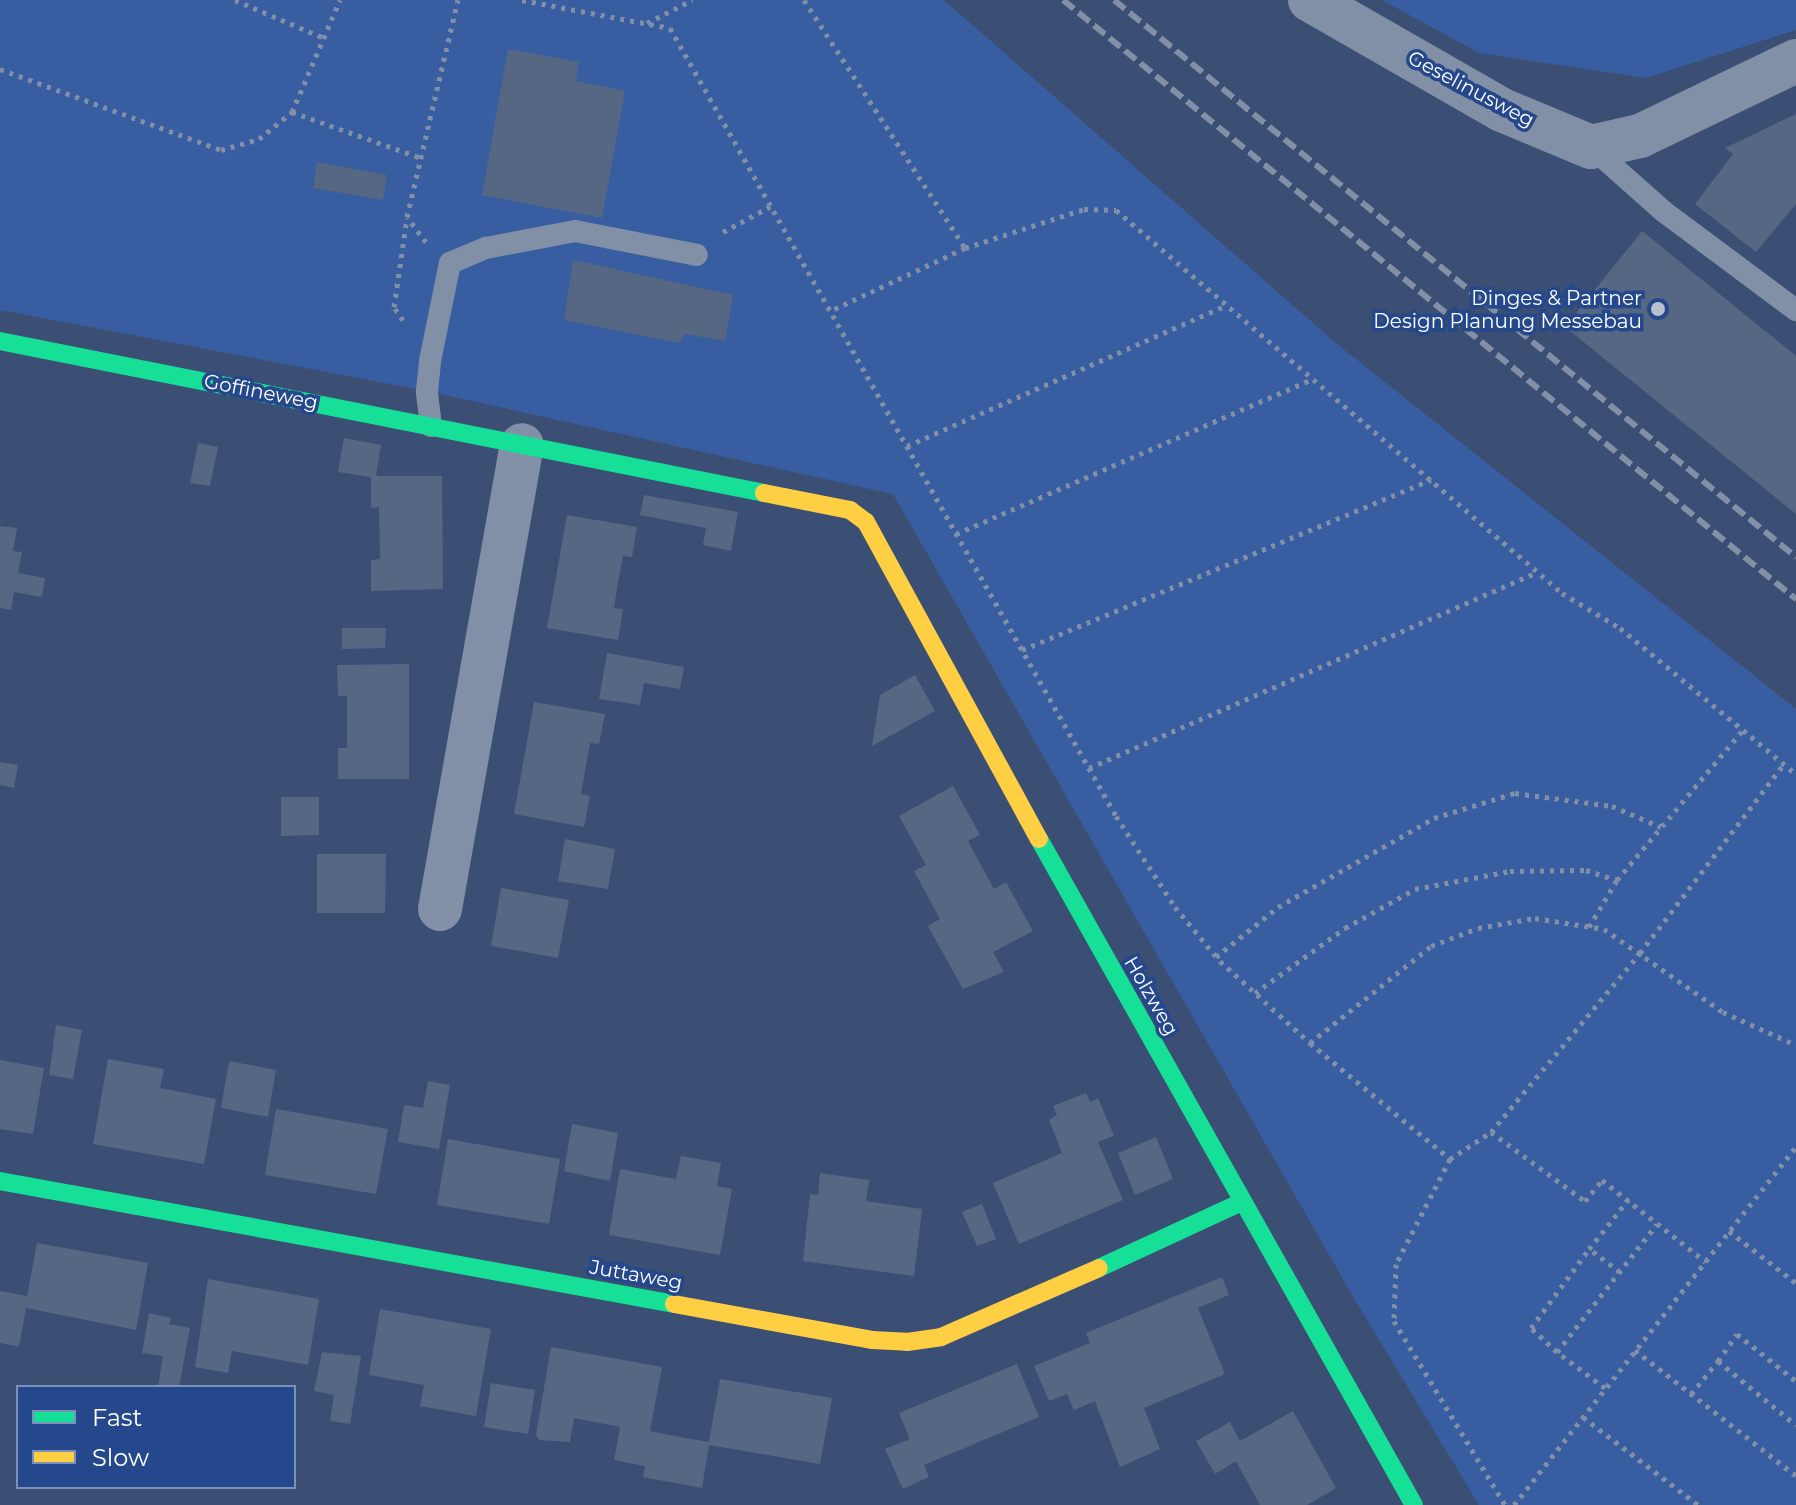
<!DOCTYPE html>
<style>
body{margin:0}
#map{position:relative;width:1796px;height:1505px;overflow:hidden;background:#3b4f74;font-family:Montserrat,sans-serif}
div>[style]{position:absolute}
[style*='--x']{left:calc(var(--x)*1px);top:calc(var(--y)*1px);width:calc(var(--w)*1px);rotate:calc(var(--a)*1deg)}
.green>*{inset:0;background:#385ea1}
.building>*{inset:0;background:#566784}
.path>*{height:5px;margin-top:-2.5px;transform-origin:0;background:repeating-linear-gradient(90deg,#8290a7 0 4px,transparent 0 10px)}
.lane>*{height:22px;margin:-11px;padding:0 11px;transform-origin:11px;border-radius:11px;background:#8290a7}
.street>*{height:44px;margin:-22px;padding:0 22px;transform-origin:22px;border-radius:22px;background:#8290a7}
.fast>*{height:18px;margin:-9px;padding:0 9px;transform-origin:9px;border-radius:9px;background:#16e098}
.slow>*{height:18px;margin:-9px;padding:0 9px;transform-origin:9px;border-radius:9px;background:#ffcf43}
.rail>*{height:6px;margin-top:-3px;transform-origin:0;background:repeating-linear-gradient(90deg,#8290a7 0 14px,transparent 0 20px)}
.dots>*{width:22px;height:22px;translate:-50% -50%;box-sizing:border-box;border:4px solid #24488b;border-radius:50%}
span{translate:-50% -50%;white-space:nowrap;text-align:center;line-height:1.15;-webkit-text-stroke:7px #24488b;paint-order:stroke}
.street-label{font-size:20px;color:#fff}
.poi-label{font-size:20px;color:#fff}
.right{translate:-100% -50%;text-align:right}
.legend{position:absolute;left:16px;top:1385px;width:280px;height:104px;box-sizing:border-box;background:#24488b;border:2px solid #7c91b9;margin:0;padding:10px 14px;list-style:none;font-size:24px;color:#fff}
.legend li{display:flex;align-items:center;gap:16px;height:40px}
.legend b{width:40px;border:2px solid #7c91b9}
</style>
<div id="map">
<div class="green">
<i style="clip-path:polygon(0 0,944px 0,1337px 344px,1796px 709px,1796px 1505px,1479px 1505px,1355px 1300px,893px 494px,427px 391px,0 310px)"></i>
<i style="clip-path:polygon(1382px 0,1796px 0,1796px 30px,1646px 78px,1479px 53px)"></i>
</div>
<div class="building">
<i style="clip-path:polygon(508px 49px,579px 62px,576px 81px,625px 91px,602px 218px,482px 195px)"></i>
<i style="clip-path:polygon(1796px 114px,1796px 204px,1756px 252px,1695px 204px,1733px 154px,1725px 148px)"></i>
<i style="clip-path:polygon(317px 162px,387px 175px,383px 200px,313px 188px)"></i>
<i style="clip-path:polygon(1642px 231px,1796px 356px,1796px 514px,1565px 327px)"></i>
<i style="clip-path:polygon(573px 260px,733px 295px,725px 341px,685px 334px,679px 343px,564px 320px)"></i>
<i style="clip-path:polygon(344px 438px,381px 445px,376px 475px,379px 476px,442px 476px,443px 589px,371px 591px,371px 560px,380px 559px,379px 507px,371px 508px,371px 477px,338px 472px)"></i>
<i style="clip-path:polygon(198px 443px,218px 447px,210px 486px,190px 483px)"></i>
<i style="clip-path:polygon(644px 495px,738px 512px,731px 551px,703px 545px,706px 528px,640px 515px)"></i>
<i style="clip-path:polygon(567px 515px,637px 527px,632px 557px,623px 556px,618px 582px,614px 608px,623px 609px,618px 640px,547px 628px)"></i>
<i style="clip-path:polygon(0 526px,17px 528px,13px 551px,22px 552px,18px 573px,45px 578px,42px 597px,14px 592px,11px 610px,0 608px)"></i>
<i style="clip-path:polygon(342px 628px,386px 628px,385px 648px,342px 649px)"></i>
<i style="clip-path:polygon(607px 653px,684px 667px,680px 689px,644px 683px,640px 705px,599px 699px)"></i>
<i style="clip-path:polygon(409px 664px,409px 779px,338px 779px,338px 748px,347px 748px,347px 696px,338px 696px,337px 665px)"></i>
<i style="clip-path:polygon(915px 675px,935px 711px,872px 746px,880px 695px)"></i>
<i style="clip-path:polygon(534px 702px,605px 714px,599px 744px,590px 743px,581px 794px,590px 796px,584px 827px,514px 814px)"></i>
<i style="clip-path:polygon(0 762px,18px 765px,14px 788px,0 785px)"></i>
<i style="clip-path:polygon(953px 786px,980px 835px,968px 841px,994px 889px,1006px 882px,1033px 931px,993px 952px,1004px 972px,963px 989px,928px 926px,940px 919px,914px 871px,926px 865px,899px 816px)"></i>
<i style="clip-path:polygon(281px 797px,319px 797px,319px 835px,281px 836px)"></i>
<i style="clip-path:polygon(565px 839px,615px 849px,608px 889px,558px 881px)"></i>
<i style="clip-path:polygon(317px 854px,386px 854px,385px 913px,317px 913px)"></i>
<i style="clip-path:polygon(501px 888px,569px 900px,558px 958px,491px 946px)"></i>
<i style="clip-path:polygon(56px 1025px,82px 1030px,73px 1079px,49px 1075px)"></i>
<i style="clip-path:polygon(108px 1059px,164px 1069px,160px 1088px,216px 1099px,204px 1164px,93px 1144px)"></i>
<i style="clip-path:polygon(0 1060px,44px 1068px,33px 1134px,0 1129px)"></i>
<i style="clip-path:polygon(229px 1061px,276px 1070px,268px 1117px,221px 1108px)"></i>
<i style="clip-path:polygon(428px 1081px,450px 1085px,439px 1149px,398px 1142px,404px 1105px,423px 1108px)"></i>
<i style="clip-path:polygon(1086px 1093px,1090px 1102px,1098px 1098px,1114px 1136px,1098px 1142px,1123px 1200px,1019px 1244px,993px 1183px,1062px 1153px,1049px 1120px,1057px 1115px,1053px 1106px)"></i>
<i style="clip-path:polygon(276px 1109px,388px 1129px,376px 1194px,265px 1175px)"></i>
<i style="clip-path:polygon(572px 1124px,618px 1133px,610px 1181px,564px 1171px)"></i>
<i style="clip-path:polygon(1156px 1137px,1173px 1179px,1135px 1195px,1118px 1153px)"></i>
<i style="clip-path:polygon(448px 1139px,560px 1159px,549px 1224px,437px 1205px)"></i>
<i style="clip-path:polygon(681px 1156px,721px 1163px,717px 1186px,732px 1189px,720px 1255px,609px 1235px,620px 1169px,676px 1179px)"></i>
<i style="clip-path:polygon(820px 1173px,869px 1180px,866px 1201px,922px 1209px,914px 1276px,803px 1261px,810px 1194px,818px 1195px)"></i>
<i style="clip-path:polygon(982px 1204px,996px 1239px,977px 1246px,962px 1212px)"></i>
<i style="clip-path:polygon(37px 1243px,148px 1263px,136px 1330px,26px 1308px,19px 1347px,0 1343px,0 1291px,27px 1296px)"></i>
<i style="clip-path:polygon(1222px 1277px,1229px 1295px,1198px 1308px,1225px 1374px,1144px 1408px,1160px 1449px,1120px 1467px,1095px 1401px,1074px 1410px,1067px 1394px,1049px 1401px,1034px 1366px,1090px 1343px,1086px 1333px)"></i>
<i style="clip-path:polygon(208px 1279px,319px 1299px,308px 1365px,232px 1351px,228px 1373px,195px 1367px)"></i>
<i style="clip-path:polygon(380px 1309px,491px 1329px,476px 1416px,420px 1406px,424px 1385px,369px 1375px)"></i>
<i style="clip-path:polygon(149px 1313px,171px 1318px,169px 1324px,190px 1328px,179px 1387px,158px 1387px,163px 1356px,142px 1353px)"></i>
<i style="clip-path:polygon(551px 1347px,662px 1367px,650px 1431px,680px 1437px,709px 1442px,720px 1379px,832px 1398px,820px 1464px,709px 1445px,702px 1488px,643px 1477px,645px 1466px,614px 1460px,620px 1427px,574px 1418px,570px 1442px,539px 1440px,536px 1435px)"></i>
<i style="clip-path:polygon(322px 1352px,361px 1356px,350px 1424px,330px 1421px,334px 1395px,314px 1391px)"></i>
<i style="clip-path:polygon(1017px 1364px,1039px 1417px,924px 1465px,929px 1477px,903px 1489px,885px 1449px,910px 1439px,899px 1413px)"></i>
<i style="clip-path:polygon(491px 1383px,535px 1390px,528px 1434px,484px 1427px)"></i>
<i style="clip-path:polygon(1293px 1411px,1336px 1488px,1307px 1505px,1260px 1505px,1236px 1461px,1215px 1474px,1196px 1441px,1230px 1422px,1240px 1441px)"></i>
</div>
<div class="path">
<i style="--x:235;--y:0;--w:97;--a:23.1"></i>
<i style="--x:522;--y:0;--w:151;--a:10.7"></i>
<i style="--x:670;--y:28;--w:905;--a:60.49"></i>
<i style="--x:1116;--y:816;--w:108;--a:57"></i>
<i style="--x:1175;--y:907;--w:70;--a:50.2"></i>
<i style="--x:1220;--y:961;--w:122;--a:42.3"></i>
<i style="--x:1310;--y:1043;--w:155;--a:-38.7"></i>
<i style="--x:1431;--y:946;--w:50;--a:-21"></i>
<i style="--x:1478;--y:928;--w:58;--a:-10"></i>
<i style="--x:1535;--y:918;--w:70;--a:9.1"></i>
<i style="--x:1604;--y:929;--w:145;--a:34.9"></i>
<i style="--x:1723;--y:1012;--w:80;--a:24.3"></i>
<i style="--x:804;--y:0;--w:296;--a:57"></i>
<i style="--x:965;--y:248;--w:149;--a:155"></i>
<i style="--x:647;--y:23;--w:51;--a:-27.1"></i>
<i style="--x:0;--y:69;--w:235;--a:20.1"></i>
<i style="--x:221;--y:150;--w:40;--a:-16"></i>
<i style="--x:259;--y:139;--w:43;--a:-39.3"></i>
<i style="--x:292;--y:112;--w:122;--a:-66.8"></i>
<i style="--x:292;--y:112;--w:137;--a:19.6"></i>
<i style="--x:723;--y:232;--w:55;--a:-28.4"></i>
<i style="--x:426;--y:242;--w:31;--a:-127"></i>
<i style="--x:407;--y:217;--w:223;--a:-76.8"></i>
<i style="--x:965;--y:248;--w:125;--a:-18.1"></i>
<i style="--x:1084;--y:209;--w:32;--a:2"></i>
<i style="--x:1116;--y:210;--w:588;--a:40.65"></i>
<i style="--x:1562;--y:593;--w:68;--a:31.1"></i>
<i style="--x:1620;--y:628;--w:229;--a:39.7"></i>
<i style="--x:403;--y:320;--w:16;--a:-125"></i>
<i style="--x:394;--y:307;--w:90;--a:-81.7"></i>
<i style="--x:907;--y:446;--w:349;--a:-23.8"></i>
<i style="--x:956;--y:534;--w:389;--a:-23.5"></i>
<i style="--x:1022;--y:650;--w:443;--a:-22.6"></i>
<i style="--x:1089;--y:768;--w:489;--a:-23.6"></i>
<i style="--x:1589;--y:927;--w:55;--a:-59.2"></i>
<i style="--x:1216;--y:957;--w:80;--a:-38.9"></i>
<i style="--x:1278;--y:907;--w:180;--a:-29.7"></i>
<i style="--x:1434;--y:818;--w:85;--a:-17.2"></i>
<i style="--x:1515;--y:793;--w:98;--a:7.6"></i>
<i style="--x:1612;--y:806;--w:53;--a:23.2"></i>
<i style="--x:1255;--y:993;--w:111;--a:-35.8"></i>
<i style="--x:1345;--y:928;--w:80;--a:-29.1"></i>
<i style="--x:1415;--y:889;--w:97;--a:-10.7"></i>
<i style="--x:1510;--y:871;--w:76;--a:-0.8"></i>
<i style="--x:1586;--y:870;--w:33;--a:18"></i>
<i style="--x:1617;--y:880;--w:194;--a:-50"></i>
<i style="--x:1310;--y:1043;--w:182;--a:39.6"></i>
<i style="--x:1450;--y:1159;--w:49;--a:-33.4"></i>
<i style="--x:1491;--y:1132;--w:233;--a:-50.2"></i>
<i style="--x:1640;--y:953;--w:238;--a:-52.7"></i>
<i style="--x:1491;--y:1132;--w:117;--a:36.3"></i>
<i style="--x:1585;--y:1201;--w:27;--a:-51"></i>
<i style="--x:1602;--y:1180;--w:132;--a:38.3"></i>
<i style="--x:1450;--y:1159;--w:118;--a:117.2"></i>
<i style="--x:1396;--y:1264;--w:57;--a:92"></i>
<i style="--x:1394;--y:1321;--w:215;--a:58.9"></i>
<i style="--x:1729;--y:1231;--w:85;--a:37.8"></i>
<i style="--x:1620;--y:1272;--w:39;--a:-143"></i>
<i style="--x:1589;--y:1249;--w:63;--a:-51.5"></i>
<i style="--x:1635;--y:1350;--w:204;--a:38"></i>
<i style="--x:1557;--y:1352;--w:35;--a:-137"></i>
<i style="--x:1531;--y:1328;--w:98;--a:-53.7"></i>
<i style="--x:1718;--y:1361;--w:33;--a:-55"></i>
<i style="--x:1737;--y:1334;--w:75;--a:38.5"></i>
<i style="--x:1605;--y:1388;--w:60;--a:-143.1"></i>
<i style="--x:1557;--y:1352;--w:162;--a:-52"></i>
<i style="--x:1691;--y:1394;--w:43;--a:-50.7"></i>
<i style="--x:1718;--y:1361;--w:101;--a:39.4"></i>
<i style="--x:1583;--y:1417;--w:145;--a:37.4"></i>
<i style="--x:1514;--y:1505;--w:456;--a:-51.8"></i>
</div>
<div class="lane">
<i style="--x:1591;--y:147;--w:96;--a:41.6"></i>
<i style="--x:1663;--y:211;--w:166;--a:36.7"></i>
<i style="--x:431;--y:426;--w:35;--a:-97"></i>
<i style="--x:427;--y:391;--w:30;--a:-84"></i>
<i style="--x:430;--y:361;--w:100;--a:-78.5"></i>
<i style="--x:450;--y:263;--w:39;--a:-23"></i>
<i style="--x:486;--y:248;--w:91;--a:-10.8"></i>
<i style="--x:575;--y:231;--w:124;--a:11.1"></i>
</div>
<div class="street">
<i style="--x:1310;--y:0;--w:221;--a:29.8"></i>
<i style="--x:1502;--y:110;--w:96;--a:22.6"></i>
<i style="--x:1591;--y:147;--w:50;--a:-12.7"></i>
<i style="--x:1640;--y:136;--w:173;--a:-25.7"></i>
<i style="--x:440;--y:909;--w:471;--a:-80"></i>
</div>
<div class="fast">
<i style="--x:0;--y:341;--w:779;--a:11.25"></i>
<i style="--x:1039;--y:839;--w:764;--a:60.62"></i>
<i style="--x:0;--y:1181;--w:685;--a:10.34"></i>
<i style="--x:1099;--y:1268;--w:157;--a:-24.8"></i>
</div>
<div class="slow">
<i style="--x:764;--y:493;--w:88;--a:11.2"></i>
<i style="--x:850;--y:510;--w:20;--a:37"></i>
<i style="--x:866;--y:522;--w:361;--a:61.4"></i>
<i style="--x:674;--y:1304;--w:201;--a:10.3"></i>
<i style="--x:872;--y:1340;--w:35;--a:3"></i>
<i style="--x:907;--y:1342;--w:34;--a:-8"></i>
<i style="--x:941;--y:1337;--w:172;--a:-23.6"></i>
</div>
<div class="rail">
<i style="--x:1063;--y:0;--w:947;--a:39.26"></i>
<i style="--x:1114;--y:0;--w:881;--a:39.24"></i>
</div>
<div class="dots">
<i style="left:1658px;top:309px;background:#bac1ce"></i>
</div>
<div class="street-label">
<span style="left:1471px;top:89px;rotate:28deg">Geselinusweg</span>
<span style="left:261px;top:392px;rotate:11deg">Goffineweg</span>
<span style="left:1151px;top:996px;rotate:60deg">Holzweg</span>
<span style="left:636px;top:1275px;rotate:10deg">Juttaweg</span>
</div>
<div class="poi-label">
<span class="right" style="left:1642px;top:310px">Dinges &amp; Partner<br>Design Planung Messebau</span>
</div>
<ul class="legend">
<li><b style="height:10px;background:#16e098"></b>Fast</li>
<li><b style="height:10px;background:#ffcf43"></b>Slow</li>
</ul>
</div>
